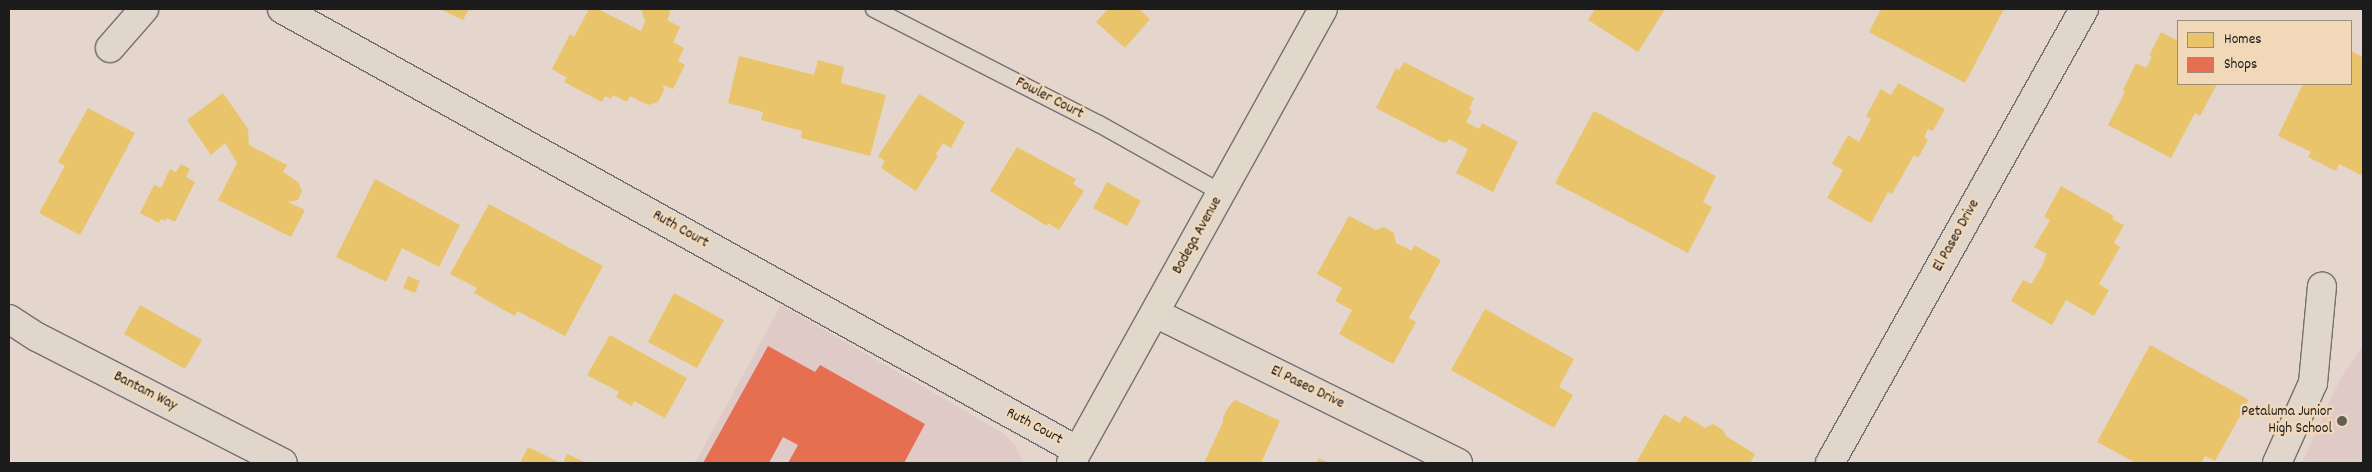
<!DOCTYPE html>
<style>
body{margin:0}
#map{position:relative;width:2372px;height:472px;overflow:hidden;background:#e4d6cd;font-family:Dekko,sans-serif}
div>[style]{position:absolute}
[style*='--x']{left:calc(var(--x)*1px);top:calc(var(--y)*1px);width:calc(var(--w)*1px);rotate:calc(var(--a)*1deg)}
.built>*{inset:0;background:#dfcac7}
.homes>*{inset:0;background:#e9c46a}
.shops>*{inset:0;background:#e76f51}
.roads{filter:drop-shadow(1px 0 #76706c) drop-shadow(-1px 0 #76706c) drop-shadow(0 1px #76706c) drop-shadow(0 -1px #76706c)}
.service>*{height:16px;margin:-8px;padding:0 8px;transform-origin:8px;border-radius:8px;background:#e0d6cb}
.minor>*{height:28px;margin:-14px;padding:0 14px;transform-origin:14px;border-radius:14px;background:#e0d6cb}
.primary>*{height:28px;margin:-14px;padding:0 14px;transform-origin:14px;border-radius:14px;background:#e1d7ca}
.dots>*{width:14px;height:14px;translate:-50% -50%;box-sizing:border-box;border:2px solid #f1d8b9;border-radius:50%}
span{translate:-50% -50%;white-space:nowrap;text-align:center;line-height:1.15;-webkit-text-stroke:5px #f1d8b9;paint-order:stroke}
.street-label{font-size:15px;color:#1c1c1c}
.poi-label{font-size:15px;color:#1c1c1c}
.right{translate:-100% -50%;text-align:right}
.frame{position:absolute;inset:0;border:10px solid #1c1c1c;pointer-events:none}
.legend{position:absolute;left:2177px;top:20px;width:175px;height:65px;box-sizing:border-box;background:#f1d8b9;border:1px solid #9c8d7a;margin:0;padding:6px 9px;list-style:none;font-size:15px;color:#1c1c1c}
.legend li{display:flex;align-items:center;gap:10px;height:25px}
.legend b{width:25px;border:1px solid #9c8d7a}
</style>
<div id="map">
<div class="built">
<i style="clip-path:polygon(781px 305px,1003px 433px,1015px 445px,1023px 463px,695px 463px)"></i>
<i style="clip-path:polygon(2363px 346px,2363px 463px,2302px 463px,2340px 379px)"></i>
</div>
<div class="homes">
<i style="clip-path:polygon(440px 9px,469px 9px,463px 20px)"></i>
<i style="clip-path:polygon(589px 9px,598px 9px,641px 31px,645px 21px,641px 9px,669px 9px,670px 14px,667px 20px,680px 27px,673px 42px,684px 48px,678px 61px,685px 65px,673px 89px,663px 85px,664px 90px,658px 102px,648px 105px,630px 96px,627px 102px,613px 95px,611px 99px,605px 96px,602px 102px,564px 82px,567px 78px,552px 69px,570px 34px,574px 37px)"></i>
<i style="clip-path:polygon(1108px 9px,1139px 9px,1150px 19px,1125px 48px,1096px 22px)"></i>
<i style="clip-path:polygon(1595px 9px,1665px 9px,1638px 52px,1588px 20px)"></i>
<i style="clip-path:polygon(1881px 9px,2004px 9px,1965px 83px,1869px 32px)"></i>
<i style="clip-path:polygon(2161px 32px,2178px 41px,2178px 84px,2217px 84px,2200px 116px,2195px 113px,2171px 158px,2108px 125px,2125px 92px,2123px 90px,2136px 63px,2146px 68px,2152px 57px,2149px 56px)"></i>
<i style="clip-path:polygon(2351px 51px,2363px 57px,2363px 176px,2339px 164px,2336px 171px,2308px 157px,2311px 152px,2278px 136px,2303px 84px,2351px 84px)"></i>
<i style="clip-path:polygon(739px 56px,814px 75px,818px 60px,844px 67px,841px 83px,886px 95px,870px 156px,801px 138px,802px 131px,761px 120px,763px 112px,728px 103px)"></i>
<i style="clip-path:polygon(1404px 62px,1474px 98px,1469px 109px,1472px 111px,1466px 122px,1479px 129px,1482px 123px,1518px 142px,1493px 192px,1456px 173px,1468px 149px,1449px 139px,1446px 143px,1439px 141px,1376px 108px,1396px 68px,1399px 70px)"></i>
<i style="clip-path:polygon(1898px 83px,1945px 109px,1933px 131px,1928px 129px,1924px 137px,1928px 140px,1918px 158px,1914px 155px,1892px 194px,1888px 192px,1871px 223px,1827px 198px,1843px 170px,1832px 164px,1848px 135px,1859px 142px,1871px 119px,1866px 116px,1881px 89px,1891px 95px)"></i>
<i style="clip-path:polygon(223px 93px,248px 129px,249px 145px,287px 165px,283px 172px,298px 182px,302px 191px,298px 200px,288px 202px,305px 210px,291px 237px,218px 200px,237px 163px,225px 143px,211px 155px,187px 120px)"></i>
<i style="clip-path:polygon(919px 94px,965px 122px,951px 148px,943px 143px,936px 154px,938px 156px,916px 191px,881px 168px,885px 161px,878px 156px)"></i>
<i style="clip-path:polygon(88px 108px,135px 133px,80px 235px,39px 213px,65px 166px,58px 162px)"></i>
<i style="clip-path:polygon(1594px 111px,1716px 176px,1703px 202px,1712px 207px,1688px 253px,1555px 183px)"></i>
<i style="clip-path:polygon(1017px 147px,1076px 179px,1073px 184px,1084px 191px,1059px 230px,1048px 223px,1047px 226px,990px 191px)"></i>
<i style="clip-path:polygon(181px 164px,190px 169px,186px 177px,195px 182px,175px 222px,167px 218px,165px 221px,161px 219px,159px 223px,140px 213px,154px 185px,161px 188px,170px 169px,176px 172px)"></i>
<i style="clip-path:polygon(375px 179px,460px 225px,439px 267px,402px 248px,386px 282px,336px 257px)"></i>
<i style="clip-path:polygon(1107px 182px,1141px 201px,1127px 226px,1093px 208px)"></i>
<i style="clip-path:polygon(2061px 186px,2114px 216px,2112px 219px,2124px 225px,2114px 243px,2120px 247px,2099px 284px,2109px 290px,2094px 316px,2066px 300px,2052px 325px,2011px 301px,2023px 280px,2031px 284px,2044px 263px,2043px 262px,2047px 254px,2034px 247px,2050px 220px,2044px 217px)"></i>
<i style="clip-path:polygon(489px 204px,603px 266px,565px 336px,517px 311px,515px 316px,474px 293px,477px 288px,450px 274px)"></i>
<i style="clip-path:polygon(1349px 216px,1376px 230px,1384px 227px,1394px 233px,1396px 243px,1412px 251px,1414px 245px,1441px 260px,1409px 318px,1416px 322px,1393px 364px,1339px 334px,1352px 310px,1335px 301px,1342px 288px,1317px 274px)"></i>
<i style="clip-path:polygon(408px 276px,420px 281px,415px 293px,403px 288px)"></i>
<i style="clip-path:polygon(674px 293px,724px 320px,697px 368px,648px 342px)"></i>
<i style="clip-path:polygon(140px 305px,202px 340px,185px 369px,124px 334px)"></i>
<i style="clip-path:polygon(1485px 309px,1574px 359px,1559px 387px,1573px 395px,1554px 428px,1451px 370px)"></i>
<i style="clip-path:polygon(610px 335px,687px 378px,665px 418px,634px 401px,632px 406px,616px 397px,619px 392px,587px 375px)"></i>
<i style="clip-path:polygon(2150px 345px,2249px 400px,2215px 461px,2205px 456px,2201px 463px,2136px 463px,2097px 442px)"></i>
<i style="clip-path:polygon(1235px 400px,1280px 421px,1261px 463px,1204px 463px,1223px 422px,1223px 417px,1229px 406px)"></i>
<i style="clip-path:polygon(1664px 414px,1680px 423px,1684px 415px,1705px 428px,1713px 424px,1723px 430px,1726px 436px,1755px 454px,1750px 463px,1636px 463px)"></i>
<i style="clip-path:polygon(528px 447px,561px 463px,520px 463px)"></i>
<i style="clip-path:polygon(567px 454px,587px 463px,563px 463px)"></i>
<i style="clip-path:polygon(1319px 458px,1329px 463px,1316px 463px)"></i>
</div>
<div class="shops">
<i style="clip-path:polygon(768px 346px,815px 372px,820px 365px,925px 424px,904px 463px,788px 463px,798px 445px,783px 437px,769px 463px,703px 463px)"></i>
</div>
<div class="roads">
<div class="service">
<i style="--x:874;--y:9;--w:253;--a:27.1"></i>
<i style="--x:1099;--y:124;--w:141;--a:29.3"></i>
</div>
<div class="minor">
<i style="--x:282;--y:9;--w:910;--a:29.04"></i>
<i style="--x:110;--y:48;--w:52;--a:-48.9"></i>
<i style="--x:1155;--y:313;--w:338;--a:26.3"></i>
<i style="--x:9;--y:319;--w:33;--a:33"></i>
<i style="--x:37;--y:337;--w:276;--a:27.1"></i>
<i style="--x:1830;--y:463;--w:520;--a:-60.77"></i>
<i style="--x:2277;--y:463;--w:88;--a:-65.8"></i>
<i style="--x:2313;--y:383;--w:97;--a:-84.7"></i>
</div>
<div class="primary">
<i style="--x:1071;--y:463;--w:519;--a:-60.97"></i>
</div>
</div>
<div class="dots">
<i style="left:2342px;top:421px;background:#625d5a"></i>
</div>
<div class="street-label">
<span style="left:1049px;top:99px;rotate:27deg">Fowler Court</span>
<span style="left:680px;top:230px;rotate:29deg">Ruth Court</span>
<span style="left:1198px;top:236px;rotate:-61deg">Bodega Avenue</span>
<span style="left:1957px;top:236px;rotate:-61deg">El Paseo Drive</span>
<span style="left:1307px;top:388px;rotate:26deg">El Paseo Drive</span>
<span style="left:145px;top:392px;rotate:27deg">Bantam Way</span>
<span style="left:1034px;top:427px;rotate:28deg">Ruth Court</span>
</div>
<div class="poi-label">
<span class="right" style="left:2332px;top:421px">Petaluma Junior<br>High School</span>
</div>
<div class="frame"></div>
<ul class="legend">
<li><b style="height:14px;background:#e9c46a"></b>Homes</li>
<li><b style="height:14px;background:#e76f51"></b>Shops</li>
</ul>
</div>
